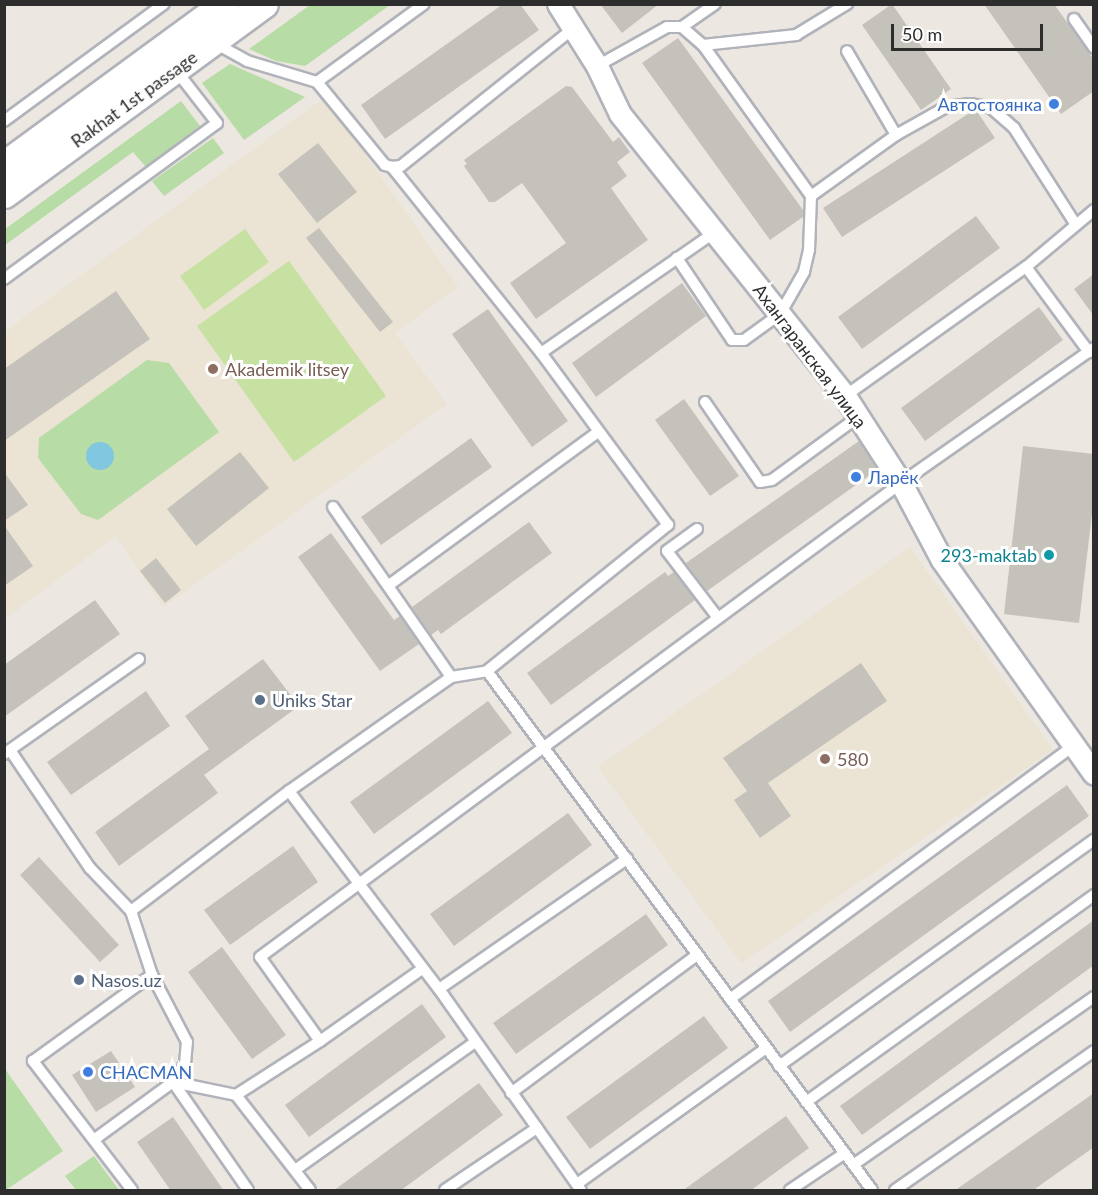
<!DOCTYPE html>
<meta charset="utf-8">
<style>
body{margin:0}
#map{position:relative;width:1098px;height:1195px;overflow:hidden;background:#ece7e1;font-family:Lato,sans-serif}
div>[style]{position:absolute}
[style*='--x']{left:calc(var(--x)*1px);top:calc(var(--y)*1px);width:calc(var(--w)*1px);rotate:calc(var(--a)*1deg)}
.education>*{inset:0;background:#ebe3d3}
.green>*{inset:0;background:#b7dca5}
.pitch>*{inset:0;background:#c6e1a2}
.water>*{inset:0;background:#82c7e0}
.round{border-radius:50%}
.building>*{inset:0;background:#c5c2bc}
.roads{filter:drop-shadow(2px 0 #b1b3bb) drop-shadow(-2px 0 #b1b3bb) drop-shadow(0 2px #b1b3bb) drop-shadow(0 -2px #b1b3bb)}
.service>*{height:10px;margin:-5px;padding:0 5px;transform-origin:5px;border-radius:5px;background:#fff}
.minor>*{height:21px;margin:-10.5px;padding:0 10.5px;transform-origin:10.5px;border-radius:10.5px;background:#fff}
.tertiary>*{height:27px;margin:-13.5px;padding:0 13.5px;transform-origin:13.5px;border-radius:13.5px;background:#fff}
.dots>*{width:16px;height:16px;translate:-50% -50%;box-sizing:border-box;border:3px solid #fff;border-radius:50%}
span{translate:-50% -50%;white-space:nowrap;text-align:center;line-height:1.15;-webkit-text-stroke:6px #fff;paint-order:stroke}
.street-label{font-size:18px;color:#2d2d2d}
.shop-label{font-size:18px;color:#366cbe}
.right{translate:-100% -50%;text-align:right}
.left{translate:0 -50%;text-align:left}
.education-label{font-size:18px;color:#785e54}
.culture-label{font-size:18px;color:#0d838f}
.service-label{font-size:18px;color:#4e5e75}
.frame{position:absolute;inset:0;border:6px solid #2d2d2d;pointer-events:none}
.scale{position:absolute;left:891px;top:24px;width:152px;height:27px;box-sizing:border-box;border:3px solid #2d2d2d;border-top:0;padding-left:8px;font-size:18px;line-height:21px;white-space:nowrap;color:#2d2d2d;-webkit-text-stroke:4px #fff;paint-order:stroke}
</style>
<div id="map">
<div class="education">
<i style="clip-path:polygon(325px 97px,458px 287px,395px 333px,447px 404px,163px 607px,116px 536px,5px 619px,4px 332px)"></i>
<i style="clip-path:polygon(910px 547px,1053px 750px,741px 963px,598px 767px)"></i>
</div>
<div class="green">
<i style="clip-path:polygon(310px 5px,311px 4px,390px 5px,305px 66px,276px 61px,249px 49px)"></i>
<i style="clip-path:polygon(230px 64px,305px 97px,244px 140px,202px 83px)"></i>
<i style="clip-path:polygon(181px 101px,200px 126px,146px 167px,133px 152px,5px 245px,5px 229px)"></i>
<i style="clip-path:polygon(213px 138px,224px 153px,164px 196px,152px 181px)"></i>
<i style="clip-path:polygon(147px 360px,169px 363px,219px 432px,98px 520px,81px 514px,38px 458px,39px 438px)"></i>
<i style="clip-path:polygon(5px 1069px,63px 1151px,6px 1190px,4px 1190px)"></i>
<i style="clip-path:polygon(94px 1156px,119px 1190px,76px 1190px,65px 1176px)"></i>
</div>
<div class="pitch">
<i style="clip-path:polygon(245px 229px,269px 262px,204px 310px,180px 276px)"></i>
<i style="clip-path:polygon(289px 261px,386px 396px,294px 462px,197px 326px)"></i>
</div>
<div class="water">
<i class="round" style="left:86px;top:442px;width:28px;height:28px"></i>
</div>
<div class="building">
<i style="clip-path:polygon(503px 4px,520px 4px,539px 30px,385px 139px,361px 105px)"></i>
<i style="clip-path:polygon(600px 4px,659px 4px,622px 33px)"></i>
<i style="clip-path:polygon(892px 4px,951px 89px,921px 110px,862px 25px)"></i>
<i style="clip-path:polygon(984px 4px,1054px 4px,1094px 60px,1094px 91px,1061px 114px)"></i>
<i style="clip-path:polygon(678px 38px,803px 210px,803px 217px,770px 240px,642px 63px)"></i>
<i style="clip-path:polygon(566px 86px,572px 87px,613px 142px,619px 137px,630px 152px,617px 162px,627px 176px,611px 188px,648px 240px,536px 319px,510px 283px,566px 243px,522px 183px,495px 202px,489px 202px,464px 166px,467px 164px,464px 160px)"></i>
<i style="clip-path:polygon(971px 112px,978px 113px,995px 138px,842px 237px,823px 208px)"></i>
<i style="clip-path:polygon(318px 143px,357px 192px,317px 223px,278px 174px)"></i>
<i style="clip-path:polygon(976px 216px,1000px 248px,862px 349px,838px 317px)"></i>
<i style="clip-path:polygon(319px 228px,393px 322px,380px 332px,306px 238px)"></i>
<i style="clip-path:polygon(1094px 274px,1094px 316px,1074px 289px)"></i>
<i style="clip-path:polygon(682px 283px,706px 316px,596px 397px,572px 363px)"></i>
<i style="clip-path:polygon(116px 291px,150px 339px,4px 441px,4px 369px)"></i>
<i style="clip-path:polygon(1039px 307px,1063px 340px,925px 441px,901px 408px)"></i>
<i style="clip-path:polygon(488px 309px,568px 421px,532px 447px,452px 334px)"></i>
<i style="clip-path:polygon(684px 399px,739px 476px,710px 496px,655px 420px)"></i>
<i style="clip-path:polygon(471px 438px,492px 467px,381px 545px,361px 517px)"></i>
<i style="clip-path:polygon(859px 441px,877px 470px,707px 591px,686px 563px)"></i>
<i style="clip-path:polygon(1023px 446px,1094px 454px,1094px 497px,1079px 623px,1004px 614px)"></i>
<i style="clip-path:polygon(240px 452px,269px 488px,196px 546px,167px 509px)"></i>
<i style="clip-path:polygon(4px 472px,28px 505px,4px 521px)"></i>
<i style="clip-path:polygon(529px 522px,552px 553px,441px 634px,438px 630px,431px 635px,412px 607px)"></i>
<i style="clip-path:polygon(4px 525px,33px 566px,4px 586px)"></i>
<i style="clip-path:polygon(331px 533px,394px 620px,400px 616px,419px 644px,380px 671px,298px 557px)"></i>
<i style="clip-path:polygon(156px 558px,181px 590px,165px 603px,140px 571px)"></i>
<i style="clip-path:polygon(665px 572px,668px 576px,674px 572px,695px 600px,551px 705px,527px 673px)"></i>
<i style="clip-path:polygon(95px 600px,120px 634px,4px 717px,4px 665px)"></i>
<i style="clip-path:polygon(263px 659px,299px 706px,204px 775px,218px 793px,119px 866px,95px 832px,209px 749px,185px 716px)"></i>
<i style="clip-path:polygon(861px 663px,887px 701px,768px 783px,791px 816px,760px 838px,734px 800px,747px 791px,723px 758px)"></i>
<i style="clip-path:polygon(146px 691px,170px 726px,71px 795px,47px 762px)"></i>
<i style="clip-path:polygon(488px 701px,512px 733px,374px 834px,350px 802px)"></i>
<i style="clip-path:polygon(1067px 785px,1089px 816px,790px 1032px,768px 1001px)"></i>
<i style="clip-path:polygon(568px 813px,592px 845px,454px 946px,430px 914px)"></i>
<i style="clip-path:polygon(293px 846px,318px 882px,230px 945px,204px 910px)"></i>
<i style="clip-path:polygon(39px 857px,119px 945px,100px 962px,20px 875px)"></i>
<i style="clip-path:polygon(646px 914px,668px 945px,516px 1054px,493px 1023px)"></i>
<i style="clip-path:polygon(1094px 920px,1094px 965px,862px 1135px,840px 1106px)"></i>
<i style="clip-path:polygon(222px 947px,286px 1035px,252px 1059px,188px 972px)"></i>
<i style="clip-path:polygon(422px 1004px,446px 1037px,309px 1137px,285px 1105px)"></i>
<i style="clip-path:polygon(704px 1016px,728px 1048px,590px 1149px,566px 1117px)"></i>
<i style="clip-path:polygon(111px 1051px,135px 1087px,96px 1112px,72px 1075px)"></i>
<i style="clip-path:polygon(479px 1083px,503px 1115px,400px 1191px,333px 1191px)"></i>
<i style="clip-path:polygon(1094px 1093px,1094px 1147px,1032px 1191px,954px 1191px)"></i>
<i style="clip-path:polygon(786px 1116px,809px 1148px,750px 1191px,682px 1191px)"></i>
<i style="clip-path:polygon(173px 1117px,224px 1191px,171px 1191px,137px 1142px)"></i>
</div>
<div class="roads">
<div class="service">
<i style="--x:1074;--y:19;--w:35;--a:55"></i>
<i style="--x:682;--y:27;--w:40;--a:-34.9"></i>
<i style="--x:213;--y:42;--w:39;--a:29"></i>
<i style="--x:247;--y:61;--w:73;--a:16.7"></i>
<i style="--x:317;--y:82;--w:107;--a:50.7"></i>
<i style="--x:385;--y:165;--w:7;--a:16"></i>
<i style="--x:392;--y:167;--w:9;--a:-6"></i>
<i style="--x:401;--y:166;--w:221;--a:-38.6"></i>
<i style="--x:703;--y:45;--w:94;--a:-6.1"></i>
<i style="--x:796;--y:35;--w:60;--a:-31.3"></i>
<i style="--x:597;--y:66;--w:80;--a:-29.1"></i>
<i style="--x:667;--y:27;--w:15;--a:0"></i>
<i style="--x:682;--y:27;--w:28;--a:41"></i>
<i style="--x:703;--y:45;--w:186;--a:54.4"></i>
<i style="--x:811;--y:196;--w:54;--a:92.1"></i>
<i style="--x:809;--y:250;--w:23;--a:103"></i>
<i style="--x:804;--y:272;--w:48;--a:119.7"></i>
<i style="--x:780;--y:314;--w:44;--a:144.2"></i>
<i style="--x:744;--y:340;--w:12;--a:180"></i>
<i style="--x:732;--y:340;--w:99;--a:-123.9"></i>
<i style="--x:317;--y:82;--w:132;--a:-36.1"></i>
<i style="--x:4;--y:121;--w:198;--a:-36.2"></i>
<i style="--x:896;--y:135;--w:57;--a:-29.2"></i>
<i style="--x:946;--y:107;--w:24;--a:-7"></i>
<i style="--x:970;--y:104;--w:20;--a:9"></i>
<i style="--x:990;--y:107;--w:32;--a:41"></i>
<i style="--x:1014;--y:128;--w:115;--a:57.4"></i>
<i style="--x:392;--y:167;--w:238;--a:51.3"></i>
<i style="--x:541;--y:353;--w:212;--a:-34.8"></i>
<i style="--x:811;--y:196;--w:105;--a:-35.7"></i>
<i style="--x:896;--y:135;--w:97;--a:-120.3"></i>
<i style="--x:1026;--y:267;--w:106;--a:53.5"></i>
<i style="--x:4;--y:279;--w:264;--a:-36.2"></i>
<i style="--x:217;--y:123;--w:68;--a:-127.9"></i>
<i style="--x:845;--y:396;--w:222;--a:-35.5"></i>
<i style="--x:1026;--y:267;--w:89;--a:-40"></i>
<i style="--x:705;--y:402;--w:97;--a:55.5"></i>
<i style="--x:760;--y:482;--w:12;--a:-9"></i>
<i style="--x:772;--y:480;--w:107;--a:-36.2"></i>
<i style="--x:333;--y:507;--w:207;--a:55.2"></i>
<i style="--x:697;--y:529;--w:37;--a:144"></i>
<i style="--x:667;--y:551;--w:84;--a:52.7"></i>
<i style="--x:389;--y:585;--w:259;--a:-36.2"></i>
<i style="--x:487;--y:671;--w:646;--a:53.43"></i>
<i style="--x:12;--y:753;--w:139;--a:55.9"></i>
<i style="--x:90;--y:868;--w:59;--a:46.4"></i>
<i style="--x:4;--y:754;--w:165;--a:-35.1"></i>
<i style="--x:289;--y:791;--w:248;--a:52.9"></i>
<i style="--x:439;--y:989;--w:246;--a:54.8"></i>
<i style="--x:422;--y:969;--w:125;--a:144.8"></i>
<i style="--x:320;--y:1041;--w:103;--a:-125.5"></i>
<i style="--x:260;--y:957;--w:797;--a:-36.48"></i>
<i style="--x:901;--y:483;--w:236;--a:-35"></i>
<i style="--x:439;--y:989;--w:229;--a:-34.7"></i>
<i style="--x:730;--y:999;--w:426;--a:-36.4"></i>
<i style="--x:779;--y:1066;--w:388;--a:-35.7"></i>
<i style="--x:511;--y:1093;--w:232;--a:-36.6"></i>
<i style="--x:236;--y:1095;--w:120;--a:52.1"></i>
<i style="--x:806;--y:1102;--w:355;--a:-35.7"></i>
<i style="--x:95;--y:1139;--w:97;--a:-36.2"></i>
<i style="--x:173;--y:1082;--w:22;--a:-56"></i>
<i style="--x:185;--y:1064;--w:22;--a:-85"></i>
<i style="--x:187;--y:1042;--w:76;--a:-117.6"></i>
<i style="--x:152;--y:975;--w:67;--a:-108.2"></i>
<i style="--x:131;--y:911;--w:198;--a:-37.2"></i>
<i style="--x:289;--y:791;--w:198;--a:-35.1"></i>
<i style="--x:451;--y:677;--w:36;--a:-9"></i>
<i style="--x:487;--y:671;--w:233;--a:-38.9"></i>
<i style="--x:668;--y:525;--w:214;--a:-126.4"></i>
<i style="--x:853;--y:1165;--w:294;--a:-34.9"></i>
<i style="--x:295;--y:1170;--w:221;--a:-35.4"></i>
<i style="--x:577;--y:1184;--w:233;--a:-35.7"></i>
<i style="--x:132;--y:1190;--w:163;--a:-127.5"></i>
<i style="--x:33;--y:1061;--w:147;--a:-35.9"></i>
<i style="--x:248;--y:1190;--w:131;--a:-124.8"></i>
<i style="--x:173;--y:1082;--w:64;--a:11.7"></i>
<i style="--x:236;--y:1095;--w:100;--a:-32.7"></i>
<i style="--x:445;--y:1190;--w:111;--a:-34"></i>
<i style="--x:790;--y:1190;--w:66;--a:-33.9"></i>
<i style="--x:895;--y:1190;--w:243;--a:-34.9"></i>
</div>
<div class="minor">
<i style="--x:558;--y:4;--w:73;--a:57.8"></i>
<i style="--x:597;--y:66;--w:53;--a:64.4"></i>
<i style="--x:620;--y:114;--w:361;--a:51.4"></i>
<i style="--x:845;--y:396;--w:103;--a:57.2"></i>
<i style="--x:901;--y:483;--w:87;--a:62"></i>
<i style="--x:942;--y:560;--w:262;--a:54.6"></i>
</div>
<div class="tertiary">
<i style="--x:4;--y:165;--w:273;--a:-36.2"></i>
<i style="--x:4;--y:194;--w:322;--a:-36.2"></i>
</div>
</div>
<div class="dots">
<i style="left:1054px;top:104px;background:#3f7fe0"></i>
<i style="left:213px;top:369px;background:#8d6e63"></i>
<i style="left:856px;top:477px;background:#3f7fe0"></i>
<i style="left:1049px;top:555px;background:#0f9aa8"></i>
<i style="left:260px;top:700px;background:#5c6f8a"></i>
<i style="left:825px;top:759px;background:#8d6e63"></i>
<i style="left:79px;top:980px;background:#5c6f8a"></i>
<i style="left:88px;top:1072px;background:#3f7fe0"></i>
</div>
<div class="street-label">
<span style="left:134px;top:99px;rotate:-36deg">Rakhat 1st passage</span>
<span style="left:810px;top:356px;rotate:53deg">Ахангаранская улица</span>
</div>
<div class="shop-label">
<span class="right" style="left:1042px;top:104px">Автостоянка</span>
<span class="left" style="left:868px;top:477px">Ларёк</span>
<span class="left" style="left:100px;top:1072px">CHACMAN</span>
</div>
<div class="education-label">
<span class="left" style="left:225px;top:369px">Akademik litsey</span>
<span class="left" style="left:837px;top:759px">580</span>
</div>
<div class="culture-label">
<span class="right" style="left:1037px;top:555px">293-maktab</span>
</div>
<div class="service-label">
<span class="left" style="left:272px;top:700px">Uniks Star</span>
<span class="left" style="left:91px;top:980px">Nasos.uz</span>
</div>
<div class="frame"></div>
<div class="scale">50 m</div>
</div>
